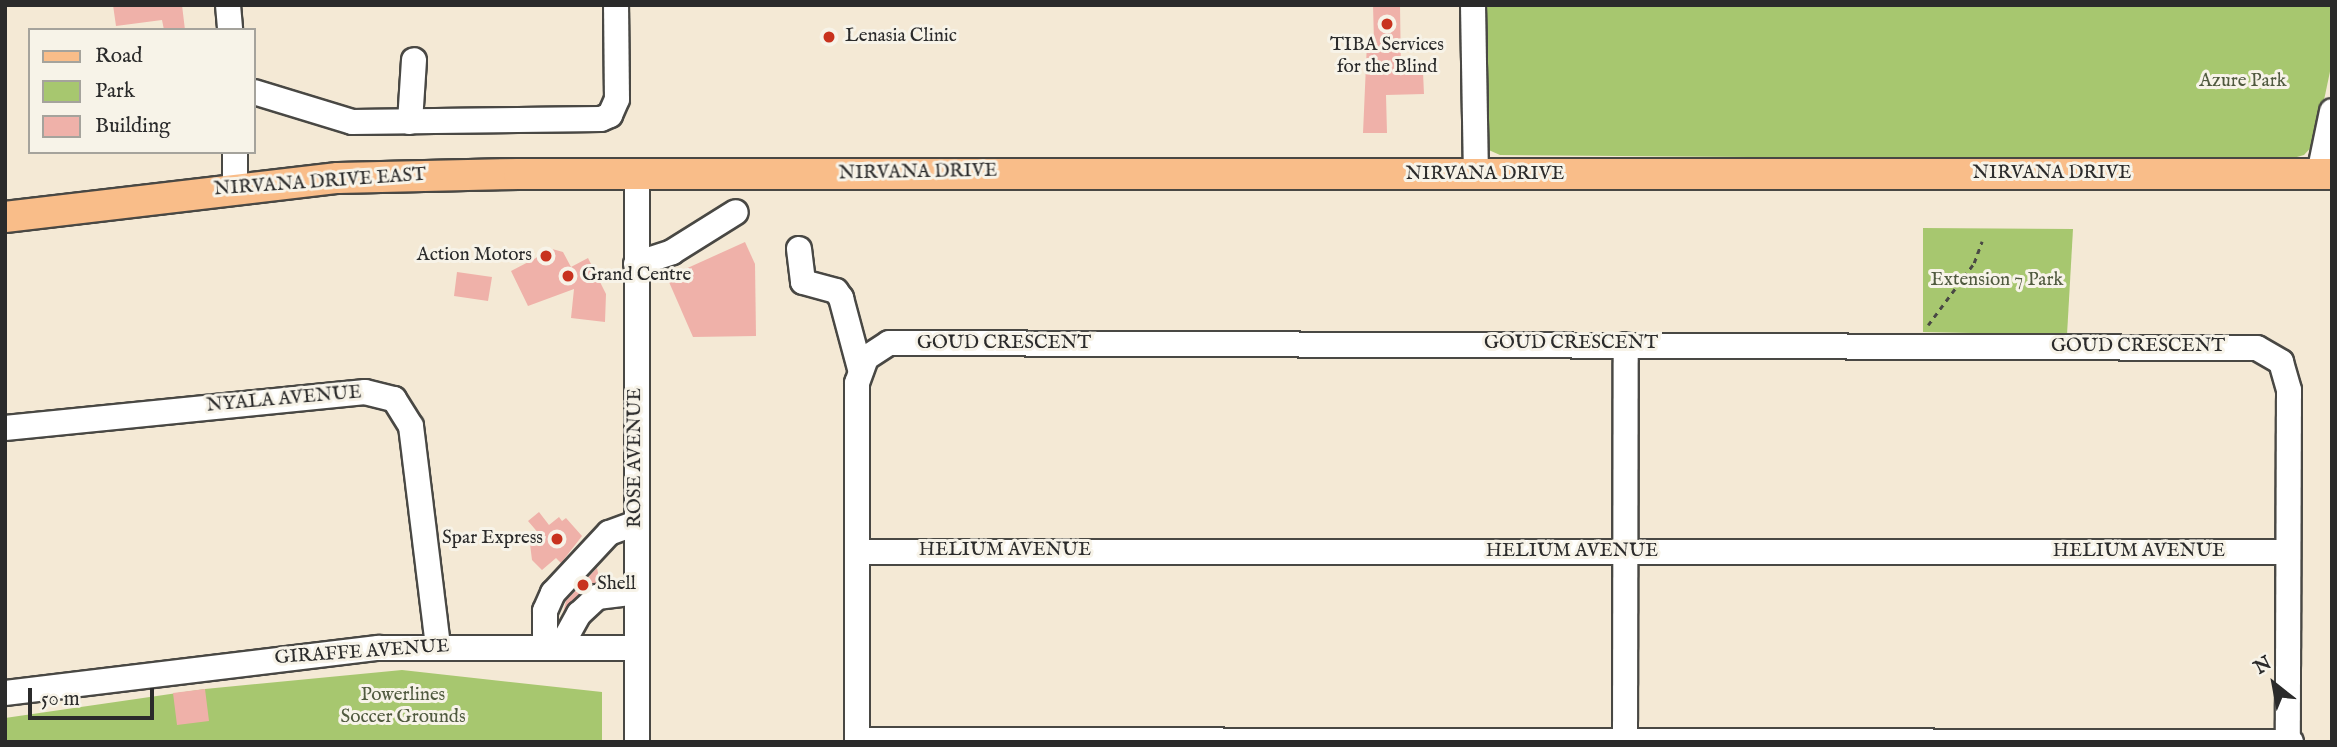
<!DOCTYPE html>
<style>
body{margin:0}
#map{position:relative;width:2337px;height:747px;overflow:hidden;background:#f4e9d5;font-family:"IM FELL English",serif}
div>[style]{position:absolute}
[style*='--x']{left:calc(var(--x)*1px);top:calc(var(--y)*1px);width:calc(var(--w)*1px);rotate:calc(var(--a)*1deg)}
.green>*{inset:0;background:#a7c76f}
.building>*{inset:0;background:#efb1a9}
.path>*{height:2.5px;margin-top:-1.25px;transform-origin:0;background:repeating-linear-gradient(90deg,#494844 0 5px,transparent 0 10px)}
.roads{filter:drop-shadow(2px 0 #494844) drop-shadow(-2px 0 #494844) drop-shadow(0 2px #494844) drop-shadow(0 -2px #494844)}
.minor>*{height:24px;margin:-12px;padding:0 12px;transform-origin:12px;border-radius:12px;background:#fff}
.major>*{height:30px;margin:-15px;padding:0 15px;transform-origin:15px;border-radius:15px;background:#f9bd89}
.dots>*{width:19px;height:19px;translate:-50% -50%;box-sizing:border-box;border:4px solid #f7f3e8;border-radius:50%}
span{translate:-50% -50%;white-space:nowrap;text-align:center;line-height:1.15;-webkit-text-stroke:6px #f7f3e8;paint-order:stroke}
.poi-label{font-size:19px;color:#2b2b2b}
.left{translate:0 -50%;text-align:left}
.right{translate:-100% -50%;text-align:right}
.park-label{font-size:19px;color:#505a3f}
.street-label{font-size:19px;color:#2b2b2b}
.frame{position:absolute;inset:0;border:7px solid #2b2b2b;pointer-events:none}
.legend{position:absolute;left:28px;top:28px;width:228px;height:126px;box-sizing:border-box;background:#f7f3e8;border:2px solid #a5a39c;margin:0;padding:9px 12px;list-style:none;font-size:21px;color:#2b2b2b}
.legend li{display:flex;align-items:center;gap:14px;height:35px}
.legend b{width:35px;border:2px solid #a5a39c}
.north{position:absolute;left:2239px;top:649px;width:70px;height:70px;-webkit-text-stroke:5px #f7f3e8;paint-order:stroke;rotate:329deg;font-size:19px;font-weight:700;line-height:28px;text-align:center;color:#2b2b2b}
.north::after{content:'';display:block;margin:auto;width:24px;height:32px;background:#2b2b2b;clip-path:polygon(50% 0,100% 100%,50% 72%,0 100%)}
.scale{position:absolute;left:28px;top:688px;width:126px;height:32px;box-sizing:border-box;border:4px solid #2b2b2b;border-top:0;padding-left:9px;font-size:21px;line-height:24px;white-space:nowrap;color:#2b2b2b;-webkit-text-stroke:5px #f7f3e8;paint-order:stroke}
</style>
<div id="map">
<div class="green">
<i style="clip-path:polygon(1478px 5px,2332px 5px,2332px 62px,2315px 143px,2304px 155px,2282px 161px,1500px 155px,1482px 147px)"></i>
<i style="clip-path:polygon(1923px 228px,2073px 229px,2067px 335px,1923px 332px)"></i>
<i style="clip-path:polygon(402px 670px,602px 692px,602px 742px,5px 742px,5px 718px,205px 689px)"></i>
</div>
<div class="building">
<i style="clip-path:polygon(113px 5px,182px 5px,185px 30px,164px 30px,162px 20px,116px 26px)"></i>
<i style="clip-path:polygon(1373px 5px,1400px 5px,1401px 72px,1423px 72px,1424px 94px,1386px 95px,1387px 133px,1363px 133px,1367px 42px,1374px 42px)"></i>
<i style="clip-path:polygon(745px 242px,755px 264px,756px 336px,693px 337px,669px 282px,672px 275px)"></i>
<i style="clip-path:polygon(545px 247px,563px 252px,571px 267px,588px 258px,606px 294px,605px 322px,571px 318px,574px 289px,528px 306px,511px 271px,536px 258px)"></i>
<i style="clip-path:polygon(457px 272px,492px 277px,488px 301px,454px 296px)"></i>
<i style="clip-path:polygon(539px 512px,549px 525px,559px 517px,562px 521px,566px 518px,582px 536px,561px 563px,556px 558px,542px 570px,532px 560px,530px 544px,540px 535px,528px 521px)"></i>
<i style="clip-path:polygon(597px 568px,600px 582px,587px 586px,563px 613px,566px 601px)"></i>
<i style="clip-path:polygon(205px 689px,209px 721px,177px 725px,173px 693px)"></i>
</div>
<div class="path">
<i style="--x:1928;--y:325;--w:77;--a:-53.4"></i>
<i style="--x:1974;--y:263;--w:23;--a:-70"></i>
</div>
<div class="roads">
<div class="minor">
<i style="--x:228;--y:5;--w:25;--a:85"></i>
<i style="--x:1473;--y:5;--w:170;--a:89"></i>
<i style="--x:254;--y:92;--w:102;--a:17"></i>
<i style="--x:352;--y:122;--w:249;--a:-0.7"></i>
<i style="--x:601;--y:119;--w:10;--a:-24"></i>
<i style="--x:610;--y:115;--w:17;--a:-66"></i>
<i style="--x:617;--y:99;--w:94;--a:-90.6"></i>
<i style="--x:410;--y:122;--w:62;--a:-86.3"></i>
<i style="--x:235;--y:152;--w:35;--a:90"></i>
<i style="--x:2319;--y:174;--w:64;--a:-78.3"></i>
<i style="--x:799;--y:249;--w:33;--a:83"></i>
<i style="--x:803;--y:282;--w:34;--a:15"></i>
<i style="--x:836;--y:291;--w:9;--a:54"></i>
<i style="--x:841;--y:298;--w:73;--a:75"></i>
<i style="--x:636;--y:264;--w:38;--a:-18"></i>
<i style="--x:672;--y:252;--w:75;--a:-32"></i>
<i style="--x:5;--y:428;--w:362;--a:-5.7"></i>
<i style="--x:365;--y:392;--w:30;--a:14"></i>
<i style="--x:394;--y:399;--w:32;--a:58"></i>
<i style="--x:411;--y:426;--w:221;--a:83"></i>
<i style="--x:858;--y:552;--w:1427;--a:0"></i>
<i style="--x:545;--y:647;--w:36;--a:-90"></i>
<i style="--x:545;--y:611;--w:20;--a:-66"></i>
<i style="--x:553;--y:593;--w:82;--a:-47"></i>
<i style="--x:609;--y:533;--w:29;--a:-20"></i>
<i style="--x:560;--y:648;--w:39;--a:-61"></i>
<i style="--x:579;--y:614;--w:25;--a:-43"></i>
<i style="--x:597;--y:597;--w:39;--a:-7"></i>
<i style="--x:5;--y:693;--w:376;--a:-6.9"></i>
<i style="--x:378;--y:648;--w:259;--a:0"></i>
<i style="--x:857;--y:740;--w:1434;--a:0.08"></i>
<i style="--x:1625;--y:740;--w:395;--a:-89.9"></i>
<i style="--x:637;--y:742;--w:567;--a:-90"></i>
<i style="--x:857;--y:742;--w:359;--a:-90"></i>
<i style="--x:857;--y:383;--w:27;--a:-70"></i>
<i style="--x:866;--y:358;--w:27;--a:-33"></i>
<i style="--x:889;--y:343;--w:1368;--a:0.21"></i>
<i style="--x:2257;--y:348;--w:28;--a:30"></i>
<i style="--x:2281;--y:362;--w:29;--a:74"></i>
<i style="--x:2289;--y:390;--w:351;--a:90.2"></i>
</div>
<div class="major">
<i style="--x:5;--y:217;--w:335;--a:-6.7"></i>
<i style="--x:338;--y:178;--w:181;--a:-1.3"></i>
<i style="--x:519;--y:174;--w:1813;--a:0"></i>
</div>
</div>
<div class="dots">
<i style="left:1387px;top:24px;background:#c8321e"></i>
<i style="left:829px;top:37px;background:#c8321e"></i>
<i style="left:546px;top:256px;background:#c8321e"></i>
<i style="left:568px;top:276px;background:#c8321e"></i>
<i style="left:557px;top:539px;background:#c8321e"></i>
<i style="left:583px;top:585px;background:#c8321e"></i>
</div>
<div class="poi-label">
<span class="left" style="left:845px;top:37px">Lenasia Clinic</span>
<span style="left:1387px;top:57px">TIBA Services<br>for the Blind</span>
<span class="right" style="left:532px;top:256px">Action Motors</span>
<span class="left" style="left:582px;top:276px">Grand Centre</span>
<span class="right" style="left:543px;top:539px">Spar Express</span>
<span class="left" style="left:597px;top:585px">Shell</span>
</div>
<div class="park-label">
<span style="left:2243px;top:82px">Azure Park</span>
<span style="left:1997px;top:281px">Extension 7 Park</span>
<span style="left:403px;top:707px">Powerlines<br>Soccer Grounds</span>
</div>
<div class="street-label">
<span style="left:918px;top:173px;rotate:-1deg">NIRVANA DRIVE</span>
<span style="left:2052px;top:174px">NIRVANA DRIVE</span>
<span style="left:1485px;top:175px">NIRVANA DRIVE</span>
<span style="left:320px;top:183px;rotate:-4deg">NIRVANA DRIVE EAST</span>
<span style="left:1004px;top:344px">GOUD CRESCENT</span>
<span style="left:1571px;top:344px">GOUD CRESCENT</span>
<span style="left:2138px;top:347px">GOUD CRESCENT</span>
<span style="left:284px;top:400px;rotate:-5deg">NYALA AVENUE</span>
<span style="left:636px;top:458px;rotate:-90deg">ROSE AVENUE</span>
<span style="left:1005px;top:551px">HELIUM AVENUE</span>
<span style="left:1572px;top:552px">HELIUM AVENUE</span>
<span style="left:2139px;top:552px">HELIUM AVENUE</span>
<span style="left:362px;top:653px;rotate:-4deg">GIRAFFE AVENUE</span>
</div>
<div class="frame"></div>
<ul class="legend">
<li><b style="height:9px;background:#f9bd89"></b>Road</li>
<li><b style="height:19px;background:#a7c76f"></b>Park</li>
<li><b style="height:19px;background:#efb1a9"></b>Building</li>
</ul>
<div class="north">N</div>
<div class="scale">50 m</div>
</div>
